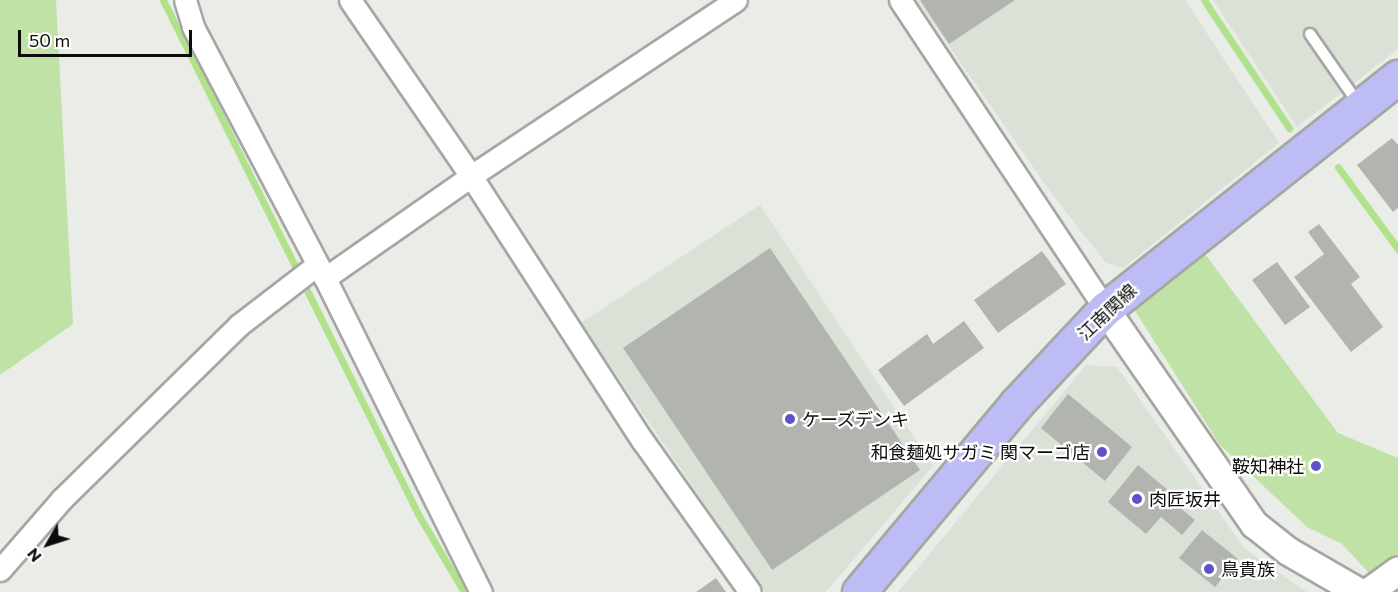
<!DOCTYPE html>
<meta charset="utf-8">
<style>
body{margin:0}
#map{position:relative;width:1398px;height:592px;overflow:hidden;background:#eaece8;font-family:Commissioner,"Noto Sans JP",sans-serif}
div>[style]{position:absolute}
[style*='--x']{left:calc(var(--x)*1px);top:calc(var(--y)*1px);width:calc(var(--w)*1px);rotate:calc(var(--a)*1deg)}
.built>*{inset:0;background:#dae1d6}
.green>*{inset:0;background:#c1e2a7}
.stream>*{height:7px;margin:-3.5px;padding:0 3.5px;transform-origin:3.5px;border-radius:3.5px;background:#b2e18c}
.building>*{inset:0;background:#b2b4b0}
.roads{filter:drop-shadow(2px 0 #a4a7a3) drop-shadow(-2px 0 #a4a7a3) drop-shadow(0 2px #a4a7a3) drop-shadow(0 -2px #a4a7a3)}
.service>*{height:10px;margin:-5px;padding:0 5px;transform-origin:5px;border-radius:5px;background:#fff}
.minor>*{height:21px;margin:-10.5px;padding:0 10.5px;transform-origin:10.5px;border-radius:10.5px;background:#fff}
.tertiary>*{height:27px;margin:-13.5px;padding:0 13.5px;transform-origin:13.5px;border-radius:13.5px;background:#fff}
.primary>*{height:33px;margin:-16.5px;padding:0 16.5px;transform-origin:16.5px;border-radius:16.5px;background:#bdbcf4}
.dots>*{width:16px;height:16px;translate:-50% -50%;box-sizing:border-box;border:3px solid #fff;border-radius:50%}
span{translate:-50% -50%;white-space:nowrap;text-align:center;line-height:1.15;-webkit-text-stroke:4.5px #fff;paint-order:stroke}
.street-label{font-size:18px;color:#0b0c0b}
.poi-label{font-size:18px;color:#0b0c0b}
.left{translate:0 -50%;text-align:left}
.right{translate:-100% -50%;text-align:right}
.north{position:absolute;left:18px;top:514px;width:60px;height:60px;-webkit-text-stroke:4px #fff;paint-order:stroke;rotate:231deg;font-size:16px;font-weight:700;line-height:24px;text-align:center;color:#0b0c0b}
.north::after{content:'';display:block;margin:auto;width:21px;height:27px;background:#0b0c0b;clip-path:polygon(50% 0,100% 100%,50% 72%,0 100%)}
.scale{position:absolute;left:18px;top:30px;width:174px;height:27px;box-sizing:border-box;border:3px solid #0b0c0b;border-top:0;padding-left:8px;font-size:18px;line-height:21px;white-space:nowrap;color:#0b0c0b;-webkit-text-stroke:4px #fff;paint-order:stroke}
</style>
<div id="map">
<div class="built">
<i style="clip-path:polygon(917px 0,1185px 0,1279px 143px,1123px 268px,1106px 263px,1052px 194px)"></i>
<i style="clip-path:polygon(1213px 0,1398px 0,1398px 49px,1297px 127px)"></i>
<i style="clip-path:polygon(760px 205px,933px 466px,826px 592px,765px 592px,581px 323px)"></i>
<i style="clip-path:polygon(1086px 365px,1117px 367px,1244px 548px,1307px 592px,898px 592px)"></i>
</div>
<div class="green">
<i style="clip-path:polygon(0 0,56px 0,73px 324px,0 375px)"></i>
<i style="clip-path:polygon(1205px 254px,1338px 433px,1398px 458px,1398px 555px,1370px 574px,1342px 544px,1307px 527px,1220px 445px,1132px 306px)"></i>
</div>
<div class="stream">
<i style="--x:163;--y:0;--w:574;--a:63.61"></i>
<i style="--x:418;--y:514;--w:91;--a:59.5"></i>
<i style="--x:1204;--y:0;--w:154;--a:56.4"></i>
<i style="--x:1338;--y:167;--w:102;--a:53.8"></i>
</div>
<div class="building">
<i style="clip-path:polygon(920px 0,1015px 0,949px 44px)"></i>
<i style="clip-path:polygon(1392px 138px,1398px 145px,1398px 208px,1393px 212px,1357px 165px)"></i>
<i style="clip-path:polygon(1319px 224px,1360px 277px,1351px 284px,1383px 327px,1351px 352px,1294px 277px,1324px 254px,1308px 232px)"></i>
<i style="clip-path:polygon(770px 248px,920px 470px,772px 570px,623px 348px)"></i>
<i style="clip-path:polygon(1042px 251px,1066px 284px,998px 333px,974px 300px)"></i>
<i style="clip-path:polygon(1277px 262px,1310px 307px,1285px 325px,1252px 280px)"></i>
<i style="clip-path:polygon(964px 321px,984px 348px,904px 406px,878px 370px,927px 334px,933px 344px)"></i>
<i style="clip-path:polygon(1068px 394px,1132px 447px,1105px 481px,1041px 428px)"></i>
<i style="clip-path:polygon(1138px 465px,1176px 497px,1173px 502px,1195px 520px,1182px 535px,1161px 517px,1146px 534px,1108px 502px)"></i>
<i style="clip-path:polygon(1202px 530px,1238px 559px,1215px 587px,1179px 558px)"></i>
<i style="clip-path:polygon(716px 578px,726px 592px,696px 592px)"></i>
</div>
<div class="roads">
<div class="service">
<i style="--x:1310;--y:34;--w:84;--a:55.2"></i>
</div>
<div class="minor">
<i style="--x:185;--y:0;--w:28;--a:73"></i>
<i style="--x:193;--y:27;--w:284;--a:62.3"></i>
<i style="--x:325;--y:278;--w:351;--a:63.6"></i>
<i style="--x:350;--y:0;--w:214;--a:55.5"></i>
<i style="--x:471;--y:176;--w:315;--a:57.1"></i>
<i style="--x:642;--y:440;--w:186;--a:54.6"></i>
<i style="--x:900;--y:0;--w:371;--a:56.4"></i>
<i style="--x:325;--y:278;--w:178;--a:-34.9"></i>
<i style="--x:471;--y:176;--w:318;--a:-33.6"></i>
<i style="--x:0;--y:570;--w:94;--a:-48.9"></i>
<i style="--x:62;--y:499;--w:248;--a:-44.5"></i>
<i style="--x:239;--y:325;--w:98;--a:-37.6"></i>
</div>
<div class="tertiary">
<i style="--x:1105;--y:309;--w:262;--a:55.3"></i>
<i style="--x:1254;--y:524;--w:43;--a:38.5"></i>
<i style="--x:1288;--y:551;--w:82;--a:30"></i>
<i style="--x:1368;--y:592;--w:37;--a:-36"></i>
</div>
<div class="primary">
<i style="--x:859;--y:592;--w:246;--a:-50.1"></i>
<i style="--x:1017;--y:403;--w:129;--a:-46.9"></i>
<i style="--x:1105;--y:309;--w:374;--a:-38.4"></i>
</div>
</div>
<div class="dots">
<i style="left:790px;top:419px;background:#5e51c9"></i>
<i style="left:1102px;top:452px;background:#5e51c9"></i>
<i style="left:1316px;top:466px;background:#5e51c9"></i>
<i style="left:1137px;top:499px;background:#5e51c9"></i>
<i style="left:1209px;top:569px;background:#5e51c9"></i>
</div>
<div class="street-label">
<span style="left:1107px;top:312px;rotate:-43deg">江南関線</span>
</div>
<div class="poi-label">
<span class="left" style="left:802px;top:419px">ケーズデンキ</span>
<span class="right" style="left:1090px;top:452px">和食麺処サガミ 関マーゴ店</span>
<span class="right" style="left:1304px;top:466px">鞍知神社</span>
<span class="left" style="left:1149px;top:499px">肉匠坂井</span>
<span class="left" style="left:1221px;top:569px">鳥貴族</span>
</div>
<div class="north">N</div>
<div class="scale">50 m</div>
</div>
